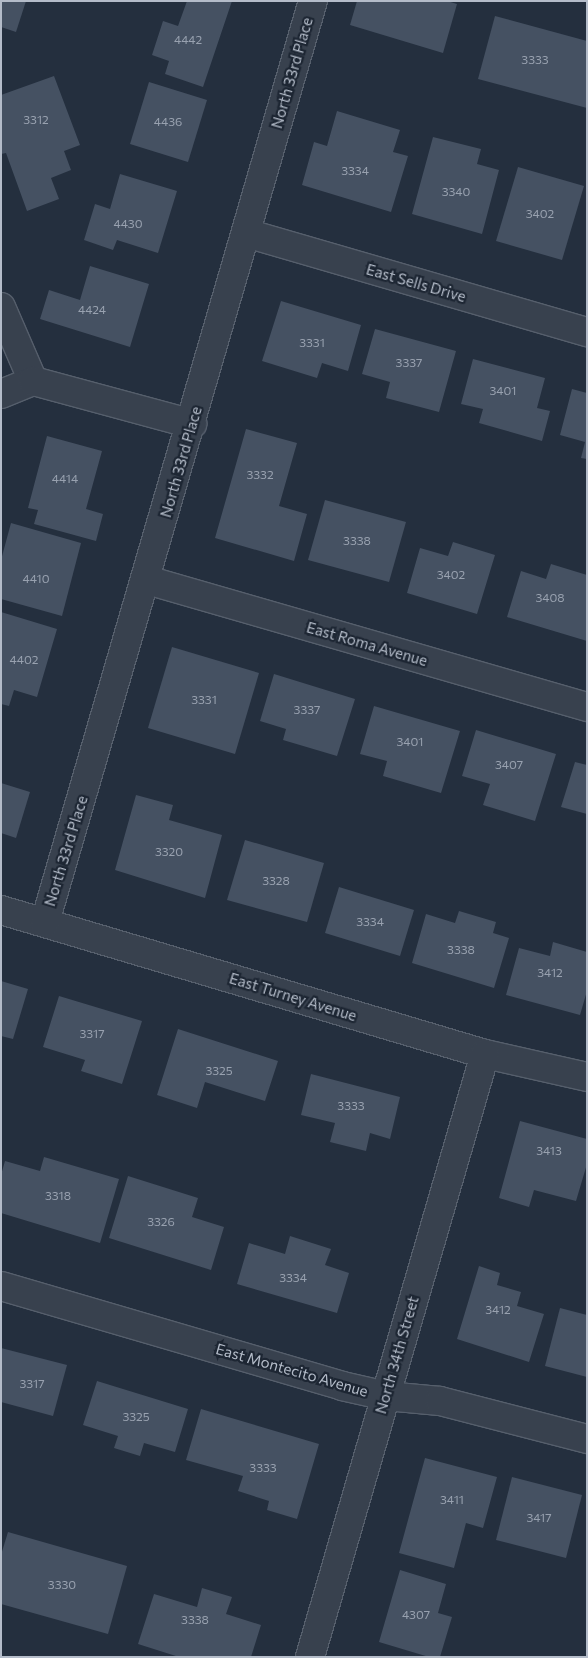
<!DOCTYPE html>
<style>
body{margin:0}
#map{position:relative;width:588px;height:1658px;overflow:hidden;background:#242f3e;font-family:Commissioner,sans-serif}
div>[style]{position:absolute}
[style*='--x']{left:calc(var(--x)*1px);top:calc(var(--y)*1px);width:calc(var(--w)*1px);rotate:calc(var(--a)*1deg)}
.building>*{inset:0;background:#455162}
.roads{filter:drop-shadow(1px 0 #565f6c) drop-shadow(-1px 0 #565f6c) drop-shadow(0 1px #565f6c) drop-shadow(0 -1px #565f6c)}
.minor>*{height:28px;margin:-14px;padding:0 14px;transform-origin:14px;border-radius:14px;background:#38414e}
span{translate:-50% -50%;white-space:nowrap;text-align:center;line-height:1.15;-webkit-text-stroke:4.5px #1d2633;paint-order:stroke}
.number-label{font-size:12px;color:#98a1af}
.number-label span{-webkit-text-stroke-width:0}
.street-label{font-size:15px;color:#b4bcc9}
.frame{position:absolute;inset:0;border:2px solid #b4bcc9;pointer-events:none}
</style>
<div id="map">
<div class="building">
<i style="clip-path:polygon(1px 1px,26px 1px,16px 32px,1px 27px)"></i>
<i style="clip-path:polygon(187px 1px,232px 1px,203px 87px,165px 74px,169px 61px,152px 55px,163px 21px,178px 26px)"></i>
<i style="clip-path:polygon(357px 1px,447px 1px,457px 4px,443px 53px,350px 25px)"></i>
<i style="clip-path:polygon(495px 16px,587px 41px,587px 108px,478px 79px)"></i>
<i style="clip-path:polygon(54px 76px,80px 145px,64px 151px,71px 170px,51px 178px,59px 199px,27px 211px,6px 153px,1px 154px,1px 95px)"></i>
<i style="clip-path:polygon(149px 82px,207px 100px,188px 162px,130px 144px)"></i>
<i style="clip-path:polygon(337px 111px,400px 130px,393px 152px,408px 156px,391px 212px,302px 185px,314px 142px,327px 146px)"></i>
<i style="clip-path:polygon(433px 137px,481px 149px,477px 164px,499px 170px,482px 234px,412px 214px)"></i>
<i style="clip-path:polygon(518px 167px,584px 186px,562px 260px,496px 241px)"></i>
<i style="clip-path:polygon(120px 174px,177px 191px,158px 253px,117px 240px,113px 250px,84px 240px,95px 204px,110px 209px)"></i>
<i style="clip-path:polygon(90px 266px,149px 284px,130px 347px,40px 319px,49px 290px,80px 300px)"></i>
<i style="clip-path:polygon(281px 301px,361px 325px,348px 371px,322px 363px,317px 378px,262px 361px)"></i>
<i style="clip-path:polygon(375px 329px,456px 351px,439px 412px,386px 398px,390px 382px,362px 374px)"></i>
<i style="clip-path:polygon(473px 359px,545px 378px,537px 408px,550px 411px,542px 441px,479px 423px,483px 409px,461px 404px)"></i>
<i style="clip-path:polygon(572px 389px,587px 393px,587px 459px,581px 458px,585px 442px,560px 435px)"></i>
<i style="clip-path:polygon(246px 429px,297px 443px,279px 506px,307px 514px,294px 561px,215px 538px)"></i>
<i style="clip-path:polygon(47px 436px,102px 451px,86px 509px,103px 514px,96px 541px,34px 524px,38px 510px,28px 508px)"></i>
<i style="clip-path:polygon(325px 500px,406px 522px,389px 582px,308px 560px)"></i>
<i style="clip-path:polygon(11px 523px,81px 543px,62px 616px,1px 599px,1px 560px)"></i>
<i style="clip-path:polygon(453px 542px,495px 555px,477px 614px,407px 593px,420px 548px,448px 556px)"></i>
<i style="clip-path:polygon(551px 564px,587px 575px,587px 641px,507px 617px,521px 571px,546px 579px)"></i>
<i style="clip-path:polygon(1px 612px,57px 629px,37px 697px,14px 690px,9px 706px,1px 704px)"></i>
<i style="clip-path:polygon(172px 647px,259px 673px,235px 754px,148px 728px)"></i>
<i style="clip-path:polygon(274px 674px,355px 699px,337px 756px,283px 740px,286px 729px,260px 721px)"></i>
<i style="clip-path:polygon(374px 706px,460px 731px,441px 793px,383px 776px,387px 761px,360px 754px)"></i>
<i style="clip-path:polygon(476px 730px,556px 754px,535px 821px,483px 805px,490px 784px,462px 776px)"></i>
<i style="clip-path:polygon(575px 762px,587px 765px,587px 814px,561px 807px)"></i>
<i style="clip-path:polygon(1px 783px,30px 792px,16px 838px,1px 833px)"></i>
<i style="clip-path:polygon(136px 795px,173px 805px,169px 820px,222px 835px,205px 898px,115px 870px)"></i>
<i style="clip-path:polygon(245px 840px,324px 863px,307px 922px,227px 900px)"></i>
<i style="clip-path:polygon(339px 887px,414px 910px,400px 956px,325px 933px)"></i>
<i style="clip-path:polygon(459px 911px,496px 922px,493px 933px,509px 938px,494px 988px,412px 963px,426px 914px,455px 923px)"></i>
<i style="clip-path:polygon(553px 942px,587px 952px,587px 991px,580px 1015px,506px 995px,519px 948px,550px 956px)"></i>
<i style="clip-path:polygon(1px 981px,28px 989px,13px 1039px,1px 1036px)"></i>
<i style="clip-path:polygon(59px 996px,142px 1021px,122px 1084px,81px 1071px,85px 1060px,43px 1047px)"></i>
<i style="clip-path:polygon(178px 1029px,278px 1061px,265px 1101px,205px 1082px,197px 1108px,157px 1095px)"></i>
<i style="clip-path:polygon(311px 1074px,400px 1097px,390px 1139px,370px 1133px,366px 1151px,330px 1142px,335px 1123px,301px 1115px)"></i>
<i style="clip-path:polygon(520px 1121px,587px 1139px,587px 1164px,576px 1201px,534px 1190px,529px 1207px,499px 1198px)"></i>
<i style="clip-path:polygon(44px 1157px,119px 1179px,100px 1243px,1px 1213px,1px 1175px,5px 1161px,40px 1171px)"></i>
<i style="clip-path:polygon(128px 1176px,198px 1198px,192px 1217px,224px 1227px,211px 1270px,109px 1238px)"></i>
<i style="clip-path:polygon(290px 1236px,331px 1249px,325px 1265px,349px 1273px,337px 1313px,237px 1284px,249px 1243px,285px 1254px)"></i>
<i style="clip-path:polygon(479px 1266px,500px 1273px,497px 1285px,521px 1292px,517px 1306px,544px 1314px,529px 1362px,457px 1339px)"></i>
<i style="clip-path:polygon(560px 1308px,587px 1315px,587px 1377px,545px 1366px)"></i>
<i style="clip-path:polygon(1px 1348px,67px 1365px,53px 1416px,1px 1402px)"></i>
<i style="clip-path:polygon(97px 1381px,188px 1409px,175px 1452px,144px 1443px,140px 1456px,114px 1448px,118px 1436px,83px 1425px)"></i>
<i style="clip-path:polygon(201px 1409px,319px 1444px,297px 1519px,267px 1510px,269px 1501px,238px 1491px,243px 1476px,186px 1460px)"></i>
<i style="clip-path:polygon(425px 1458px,497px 1477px,483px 1528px,466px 1523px,454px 1568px,399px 1553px)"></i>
<i style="clip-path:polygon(512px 1477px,582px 1495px,566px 1558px,496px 1540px)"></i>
<i style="clip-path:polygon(8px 1532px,127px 1566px,108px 1634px,1px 1604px,1px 1555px)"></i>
<i style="clip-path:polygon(400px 1570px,446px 1584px,438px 1613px,452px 1617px,440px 1657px,429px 1657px,379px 1642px)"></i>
<i style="clip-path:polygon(202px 1588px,232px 1597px,226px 1614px,261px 1625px,251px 1657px,179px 1657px,138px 1644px,154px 1594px,197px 1607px)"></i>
</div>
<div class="roads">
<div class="minor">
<i style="--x:246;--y:233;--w:355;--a:16.2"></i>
<i style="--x:1;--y:307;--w:81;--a:66.6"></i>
<i style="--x:1;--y:394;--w:35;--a:-22"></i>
<i style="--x:33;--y:381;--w:165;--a:15.1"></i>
<i style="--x:147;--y:580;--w:458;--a:16.1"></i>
<i style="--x:1;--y:910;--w:505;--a:16.57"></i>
<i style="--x:485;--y:1054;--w:105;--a:12.7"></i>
<i style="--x:45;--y:922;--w:959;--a:-73.78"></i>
<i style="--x:1;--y:1286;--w:355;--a:16.3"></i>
<i style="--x:342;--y:1386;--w:45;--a:12.8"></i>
<i style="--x:386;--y:1396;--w:54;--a:5.3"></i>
<i style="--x:440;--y:1401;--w:152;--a:14.5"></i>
<i style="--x:310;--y:1657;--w:628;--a:-73.82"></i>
</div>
</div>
<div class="number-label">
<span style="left:188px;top:40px">4442</span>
<span style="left:535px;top:60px">3333</span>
<span style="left:36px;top:120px">3312</span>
<span style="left:168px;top:122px">4436</span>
<span style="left:355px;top:171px">3334</span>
<span style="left:456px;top:192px">3340</span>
<span style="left:540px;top:214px">3402</span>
<span style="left:128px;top:224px">4430</span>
<span style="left:92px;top:310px">4424</span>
<span style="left:312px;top:343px">3331</span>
<span style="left:409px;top:363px">3337</span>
<span style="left:503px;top:391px">3401</span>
<span style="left:260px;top:475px">3332</span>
<span style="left:65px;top:479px">4414</span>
<span style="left:357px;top:541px">3338</span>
<span style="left:451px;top:575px">3402</span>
<span style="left:36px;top:579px">4410</span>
<span style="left:550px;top:598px">3408</span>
<span style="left:24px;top:660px">4402</span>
<span style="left:204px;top:700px">3331</span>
<span style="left:307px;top:710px">3337</span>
<span style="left:410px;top:742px">3401</span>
<span style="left:509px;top:765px">3407</span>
<span style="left:169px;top:852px">3320</span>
<span style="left:276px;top:881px">3328</span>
<span style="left:370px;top:922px">3334</span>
<span style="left:461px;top:950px">3338</span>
<span style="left:550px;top:973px">3412</span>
<span style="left:92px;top:1034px">3317</span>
<span style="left:219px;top:1071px">3325</span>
<span style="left:351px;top:1106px">3333</span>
<span style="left:549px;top:1151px">3413</span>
<span style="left:58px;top:1196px">3318</span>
<span style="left:161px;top:1222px">3326</span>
<span style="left:293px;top:1278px">3334</span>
<span style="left:498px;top:1310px">3412</span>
<span style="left:32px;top:1384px">3317</span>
<span style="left:136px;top:1417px">3325</span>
<span style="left:263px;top:1468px">3333</span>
<span style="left:452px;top:1500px">3411</span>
<span style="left:539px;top:1518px">3417</span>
<span style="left:62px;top:1585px">3330</span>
<span style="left:416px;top:1615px">4307</span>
<span style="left:195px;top:1620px">3338</span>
</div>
<div class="street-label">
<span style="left:292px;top:73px;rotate:-74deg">North 33rd Place</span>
<span style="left:416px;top:283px;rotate:16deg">East Sells Drive</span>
<span style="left:181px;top:462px;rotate:-74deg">North 33rd Place</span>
<span style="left:367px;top:644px;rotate:16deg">East Roma Avenue</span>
<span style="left:66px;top:851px;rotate:-73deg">North 33rd Place</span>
<span style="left:293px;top:997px;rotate:17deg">East Turney Avenue</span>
<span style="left:397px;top:1355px;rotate:-74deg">North 34th Street</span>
<span style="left:292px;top:1370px;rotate:16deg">East Montecito Avenue</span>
</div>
<div class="frame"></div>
</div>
